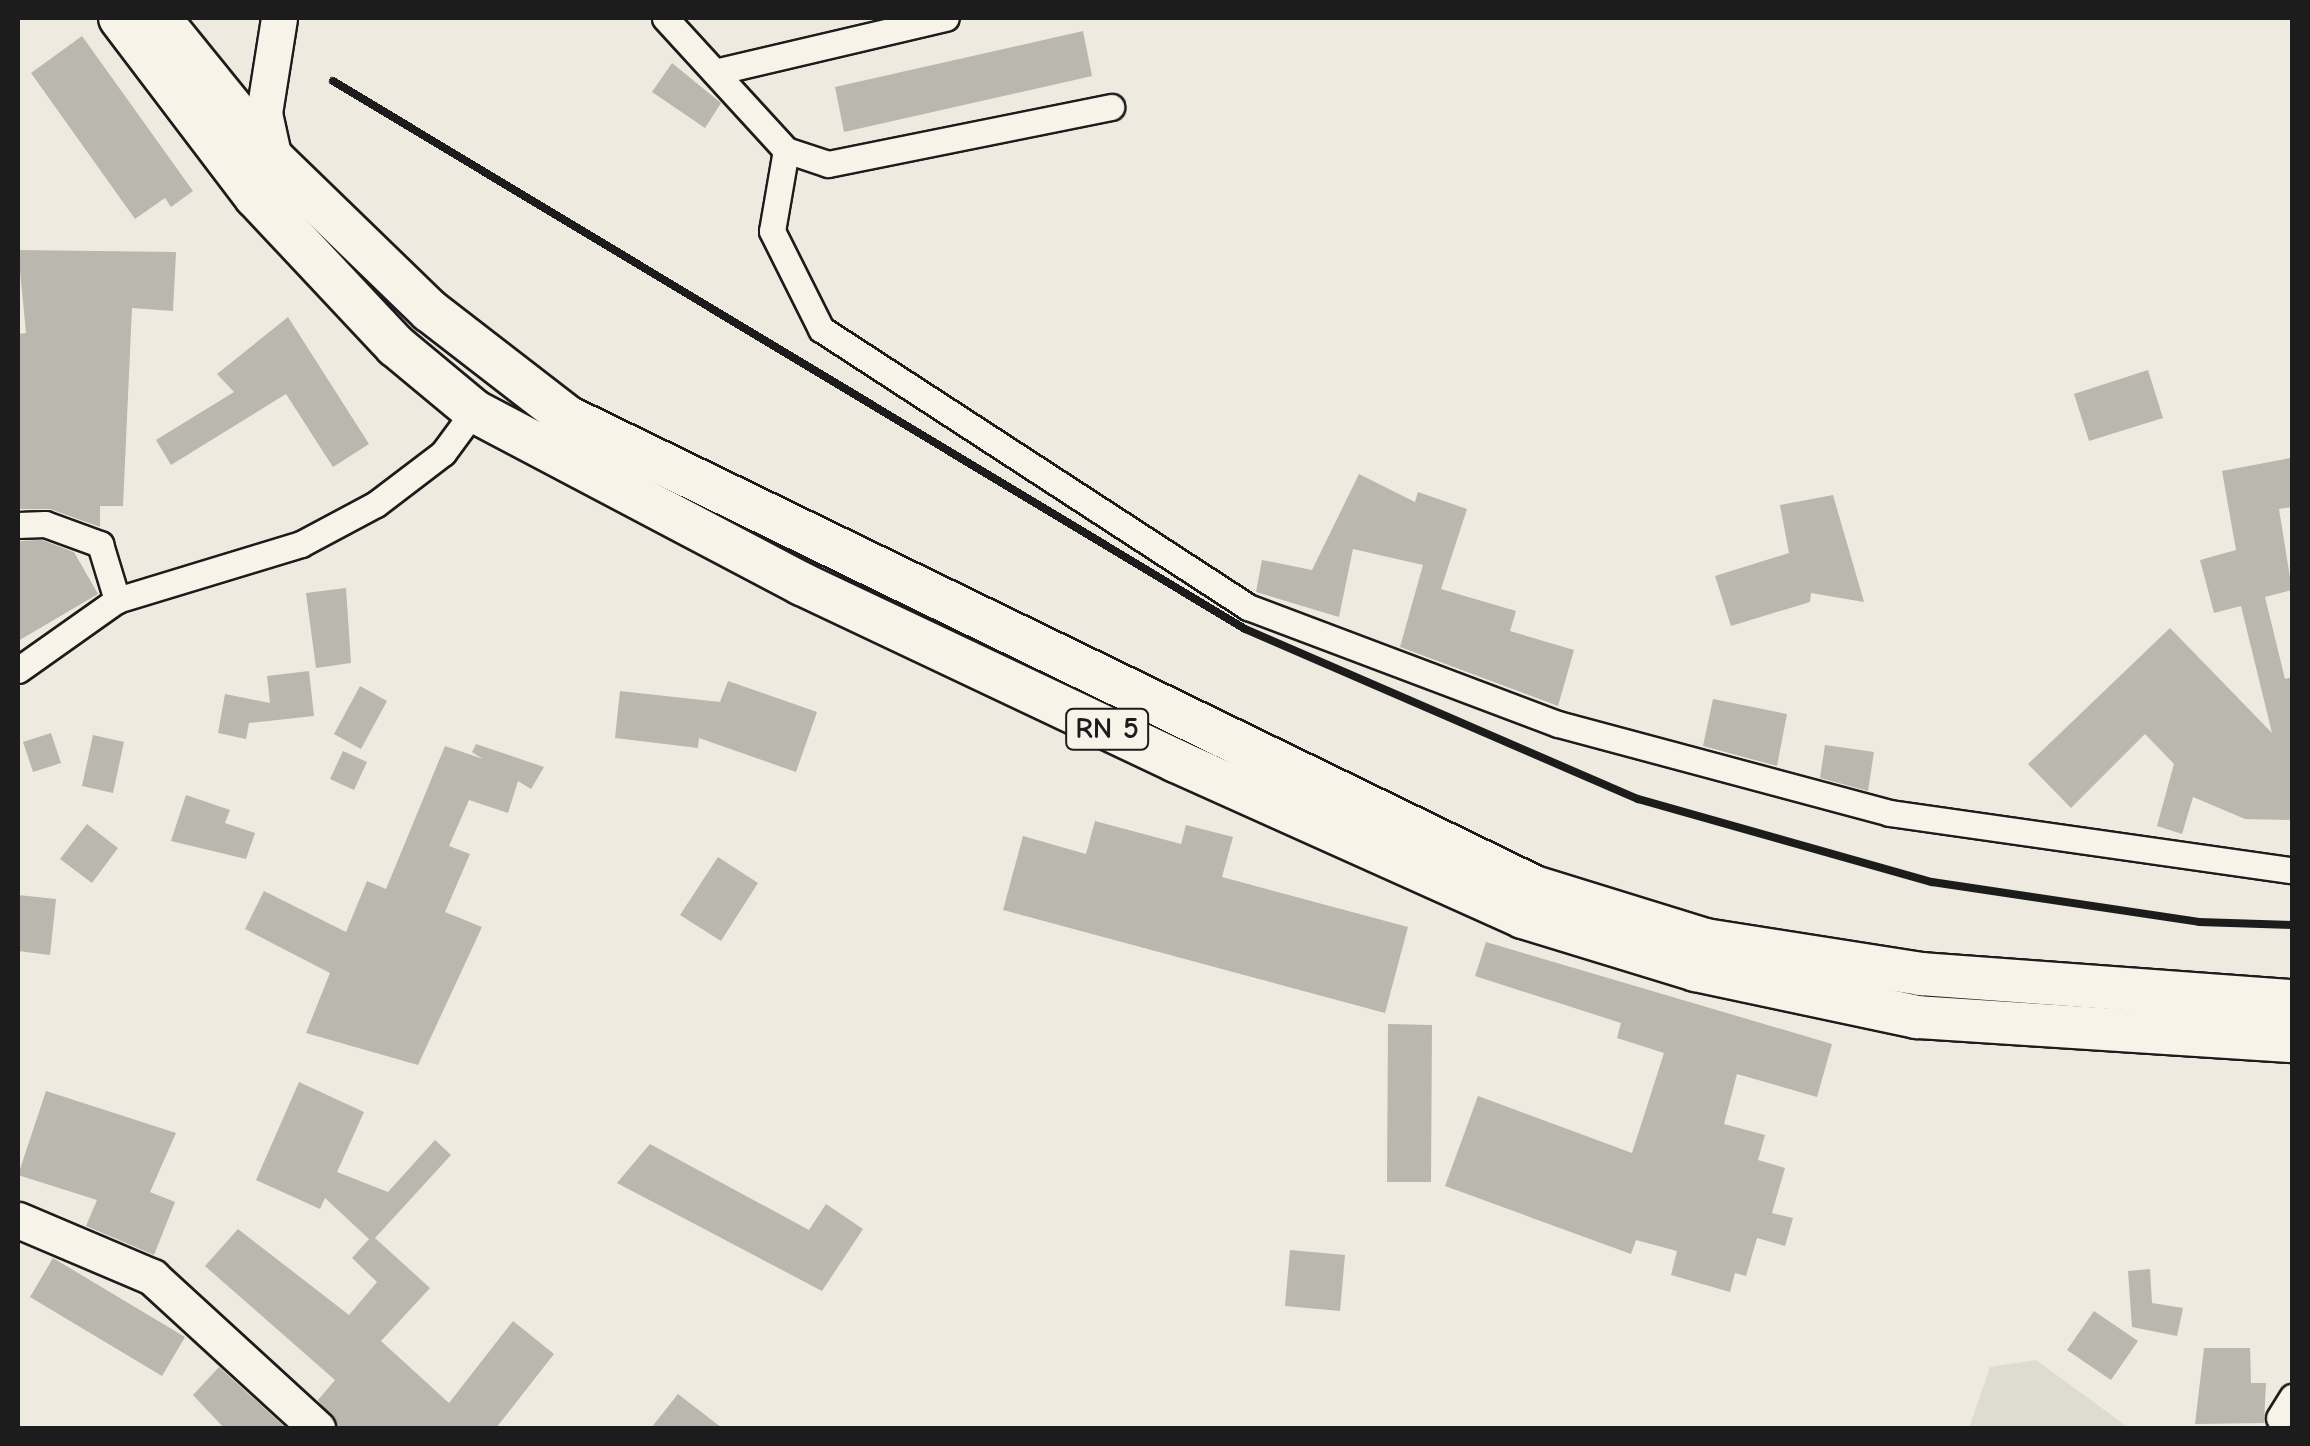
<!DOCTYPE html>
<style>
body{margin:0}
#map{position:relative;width:2310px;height:1446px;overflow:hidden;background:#eeeae0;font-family:"Comic Neue",sans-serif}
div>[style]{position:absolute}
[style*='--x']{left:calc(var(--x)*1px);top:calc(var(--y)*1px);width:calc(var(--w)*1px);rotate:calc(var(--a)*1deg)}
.built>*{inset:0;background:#dedbd1}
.building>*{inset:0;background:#bab7af}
.roads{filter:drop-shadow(2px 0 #1c1c1c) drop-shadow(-2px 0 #1c1c1c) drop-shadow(0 2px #1c1c1c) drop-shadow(0 -2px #1c1c1c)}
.minor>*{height:25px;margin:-12.5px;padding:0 12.5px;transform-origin:12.5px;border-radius:12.5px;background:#f7f3e8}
.secondary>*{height:35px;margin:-17.5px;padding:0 17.5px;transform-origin:17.5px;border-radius:17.5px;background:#f7f3e8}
.trunk>*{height:42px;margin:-21px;padding:0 21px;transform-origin:21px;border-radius:21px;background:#f7f3e8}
.rail>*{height:8px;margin:-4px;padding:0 4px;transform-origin:4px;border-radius:4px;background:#1c1c1c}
span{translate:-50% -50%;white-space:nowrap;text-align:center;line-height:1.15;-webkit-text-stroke:8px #f7f3e8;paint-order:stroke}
.shield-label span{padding:2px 8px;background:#f7f3e8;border:2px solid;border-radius:8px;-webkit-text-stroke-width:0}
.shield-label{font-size:30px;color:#1c1c1c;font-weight:700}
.frame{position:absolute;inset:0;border:20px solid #1c1c1c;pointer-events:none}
</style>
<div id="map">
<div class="built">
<i style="clip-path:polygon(2036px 1360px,2129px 1428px,1969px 1428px,1990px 1367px)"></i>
</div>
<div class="building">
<i style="clip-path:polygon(1083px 31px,1092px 76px,844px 132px,835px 87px)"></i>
<i style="clip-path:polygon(82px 36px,193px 191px,171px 207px,165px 198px,135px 219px,31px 73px)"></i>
<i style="clip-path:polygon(672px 63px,721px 103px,705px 128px,652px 92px)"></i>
<i style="clip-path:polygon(18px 250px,176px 252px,173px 311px,132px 308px,123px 506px,100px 506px,100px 527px,50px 509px,18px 509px,18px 334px,26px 333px)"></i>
<i style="clip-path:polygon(288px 317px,369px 444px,333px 467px,286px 394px,171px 465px,156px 440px,234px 392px,217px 374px)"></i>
<i style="clip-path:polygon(2148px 370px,2163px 418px,2089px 441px,2074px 394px)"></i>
<i style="clip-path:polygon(2290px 458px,2292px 507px,2279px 509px,2292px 590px,2265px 597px,2285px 679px,2292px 677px,2292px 820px,2245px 819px,2193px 797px,2182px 834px,2157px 826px,2174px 764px,2145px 734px,2071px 808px,2028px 764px,2170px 628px,2272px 733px,2241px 606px,2214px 613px,2200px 560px,2236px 550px,2222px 471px)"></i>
<i style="clip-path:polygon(1359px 474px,1415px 502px,1418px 492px,1467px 509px,1441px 589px,1516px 611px,1510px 631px,1574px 650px,1558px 706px,1400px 647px,1423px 565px,1353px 549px,1339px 617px,1256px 592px,1262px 560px,1312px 570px)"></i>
<i style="clip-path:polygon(1833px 495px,1864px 602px,1811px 593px,1810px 602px,1731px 626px,1715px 576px,1789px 553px,1780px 505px)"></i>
<i style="clip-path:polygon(42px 540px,74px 552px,98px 594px,18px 641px,18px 541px)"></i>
<i style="clip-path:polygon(346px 588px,351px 663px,316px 668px,306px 593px)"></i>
<i style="clip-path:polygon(309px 671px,314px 716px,249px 723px,246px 739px,218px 733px,225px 694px,270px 703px,267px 676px)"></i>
<i style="clip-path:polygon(728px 681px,817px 712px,796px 772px,699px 738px,698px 748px,615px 738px,620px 691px,720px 702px)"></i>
<i style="clip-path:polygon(360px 686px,387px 701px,361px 749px,334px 734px)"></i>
<i style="clip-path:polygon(1713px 699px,1787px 714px,1777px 766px,1703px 746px)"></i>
<i style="clip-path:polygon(51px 733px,61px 763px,33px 772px,23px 742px)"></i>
<i style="clip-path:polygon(93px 735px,124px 742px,113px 793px,82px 786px)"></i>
<i style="clip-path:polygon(476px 744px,544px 767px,531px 789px,518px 781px,508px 813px,469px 800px,449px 846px,470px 854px,445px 912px,482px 927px,418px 1065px,306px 1033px,330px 973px,245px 929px,264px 891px,346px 932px,367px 881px,386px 889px,445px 746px,483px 759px,472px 752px)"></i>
<i style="clip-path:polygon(1825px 745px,1874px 752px,1868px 791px,1820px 778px)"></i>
<i style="clip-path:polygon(343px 751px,367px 762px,354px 790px,330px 779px)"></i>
<i style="clip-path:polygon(186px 795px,230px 810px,225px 823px,255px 833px,246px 859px,171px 841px)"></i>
<i style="clip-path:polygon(1095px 821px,1181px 844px,1186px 825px,1233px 837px,1222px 877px,1408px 927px,1385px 1013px,1003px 910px,1023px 836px,1086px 854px)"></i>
<i style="clip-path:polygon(87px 824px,118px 848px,92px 883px,60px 859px)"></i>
<i style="clip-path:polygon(718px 857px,758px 883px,721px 941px,680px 915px)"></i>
<i style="clip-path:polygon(18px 895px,56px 899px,50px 955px,18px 951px)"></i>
<i style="clip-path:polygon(1486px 942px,1832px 1044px,1817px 1097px,1737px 1074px,1724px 1124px,1765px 1135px,1758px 1160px,1785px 1168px,1772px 1213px,1793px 1218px,1785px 1246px,1757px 1238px,1746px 1276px,1735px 1273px,1730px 1292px,1671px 1275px,1677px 1251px,1636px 1240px,1631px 1254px,1445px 1186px,1478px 1096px,1632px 1153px,1664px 1053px,1617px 1038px,1621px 1023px,1475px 976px)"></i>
<i style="clip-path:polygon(1388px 1024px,1432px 1025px,1431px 1182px,1387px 1182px)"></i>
<i style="clip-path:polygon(299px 1082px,364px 1112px,337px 1172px,388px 1192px,435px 1140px,451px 1155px,375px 1238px,430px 1288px,381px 1341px,449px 1403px,513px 1321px,554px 1354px,496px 1428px,338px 1428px,318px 1400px,335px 1380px,205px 1266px,238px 1229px,349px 1315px,377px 1282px,352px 1258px,369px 1239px,325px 1198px,320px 1209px,256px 1180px)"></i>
<i style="clip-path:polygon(46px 1091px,176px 1133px,150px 1192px,175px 1202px,154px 1255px,86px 1226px,97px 1200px,18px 1175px)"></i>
<i style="clip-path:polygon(650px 1144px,809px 1230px,826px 1204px,863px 1229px,822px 1291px,617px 1183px)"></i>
<i style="clip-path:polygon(1290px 1250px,1345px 1255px,1340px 1311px,1285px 1306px)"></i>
<i style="clip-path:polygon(53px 1258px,185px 1337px,162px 1376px,30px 1297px)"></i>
<i style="clip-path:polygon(2150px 1269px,2152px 1303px,2183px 1308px,2177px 1336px,2132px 1327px,2128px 1271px)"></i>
<i style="clip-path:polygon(2094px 1311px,2138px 1341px,2111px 1380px,2067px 1350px)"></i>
<i style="clip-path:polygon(2204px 1348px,2250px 1348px,2251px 1383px,2266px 1383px,2264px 1423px,2195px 1424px)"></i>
<i style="clip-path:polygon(219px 1367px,286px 1428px,224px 1428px,193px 1395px)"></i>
<i style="clip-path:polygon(678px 1394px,722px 1428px,651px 1428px)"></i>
</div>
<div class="roads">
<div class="minor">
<i style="--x:665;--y:18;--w:179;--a:47.5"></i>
<i style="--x:786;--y:150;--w:44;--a:18.4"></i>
<i style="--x:828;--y:164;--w:289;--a:-11.4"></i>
<i style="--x:715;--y:72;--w:237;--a:-13.2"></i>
<i style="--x:786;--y:150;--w:82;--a:99.8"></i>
<i style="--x:772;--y:231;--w:110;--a:63.4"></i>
<i style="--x:821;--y:329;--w:510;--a:33.07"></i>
<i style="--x:1248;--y:607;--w:331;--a:20.7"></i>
<i style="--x:1558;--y:724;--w:343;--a:15"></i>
<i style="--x:1889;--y:813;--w:407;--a:8.1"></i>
<i style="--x:18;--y:525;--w:27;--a:-2"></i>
<i style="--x:45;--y:524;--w:59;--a:20"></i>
<i style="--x:100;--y:544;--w:59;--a:73.1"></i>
<i style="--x:18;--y:670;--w:121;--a:-35.3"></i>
<i style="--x:117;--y:600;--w:192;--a:-16.9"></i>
<i style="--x:301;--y:544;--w:85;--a:-28.1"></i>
<i style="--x:376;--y:504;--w:84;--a:-37.3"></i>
<i style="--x:443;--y:453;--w:52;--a:-53.6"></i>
<i style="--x:2279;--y:1418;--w:25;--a:-58"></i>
</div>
<div class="secondary">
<i style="--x:274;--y:159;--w:47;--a:-102.3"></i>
<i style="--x:264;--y:113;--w:96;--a:-81"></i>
<i style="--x:18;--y:1220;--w:146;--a:23"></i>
<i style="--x:152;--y:1277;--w:224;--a:42.5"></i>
</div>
<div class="trunk">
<i style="--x:120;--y:18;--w:225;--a:52.8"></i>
<i style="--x:256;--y:197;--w:204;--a:46.8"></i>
<i style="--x:396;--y:346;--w:102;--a:39.8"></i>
<i style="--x:474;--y:411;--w:371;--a:27.8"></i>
<i style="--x:802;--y:584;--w:414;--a:25.3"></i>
<i style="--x:1176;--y:761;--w:380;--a:24.2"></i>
<i style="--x:1523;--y:917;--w:181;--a:17"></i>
<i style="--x:1696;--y:970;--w:226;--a:12"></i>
<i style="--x:1917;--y:1017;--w:376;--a:3.7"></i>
<i style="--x:159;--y:18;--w:183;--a:51"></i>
<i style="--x:274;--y:160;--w:217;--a:44.1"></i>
<i style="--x:430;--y:311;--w:173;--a:37.7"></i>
<i style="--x:567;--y:417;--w:1075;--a:25.92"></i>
<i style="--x:1534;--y:887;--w:179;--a:17.2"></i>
<i style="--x:1705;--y:940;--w:219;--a:8.9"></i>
<i style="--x:1921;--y:974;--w:372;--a:4.2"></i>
</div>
</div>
<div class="rail">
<i style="--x:333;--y:81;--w:1064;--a:31"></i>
<i style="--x:1245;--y:629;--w:428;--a:23.4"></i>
<i style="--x:1638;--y:799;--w:305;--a:15.8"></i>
<i style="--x:1932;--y:882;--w:270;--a:8.5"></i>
<i style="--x:2199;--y:922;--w:93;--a:1.8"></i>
</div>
<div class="shield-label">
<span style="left:1107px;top:729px">RN 5</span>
</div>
<div class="frame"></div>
</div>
